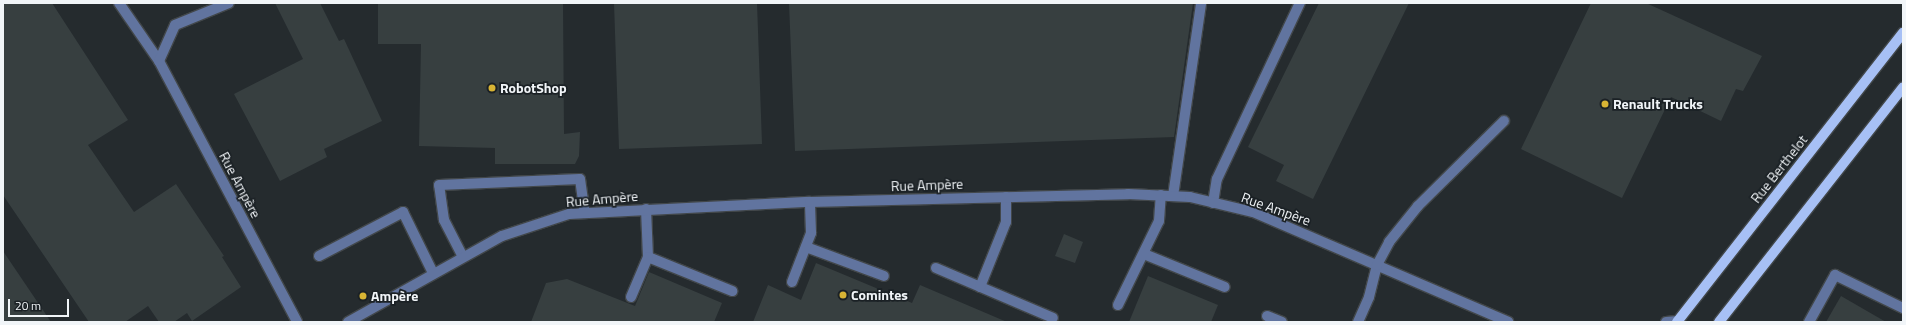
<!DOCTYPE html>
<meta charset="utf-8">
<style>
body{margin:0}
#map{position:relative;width:1906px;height:325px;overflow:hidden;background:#252b2e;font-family:"Titillium Web",sans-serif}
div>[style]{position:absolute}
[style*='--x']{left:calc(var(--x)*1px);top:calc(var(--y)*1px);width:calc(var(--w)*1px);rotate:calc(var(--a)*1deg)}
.building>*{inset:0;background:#373f40}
.roads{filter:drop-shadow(1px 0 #42474a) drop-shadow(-1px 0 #42474a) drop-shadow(0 1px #42474a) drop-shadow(0 -1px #42474a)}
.minor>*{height:10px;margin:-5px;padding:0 5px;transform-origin:5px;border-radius:5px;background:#61749f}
.major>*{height:10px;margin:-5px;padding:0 5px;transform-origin:5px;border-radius:5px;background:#a7c0f5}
.dots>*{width:11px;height:11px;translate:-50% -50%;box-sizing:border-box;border:2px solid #1b2125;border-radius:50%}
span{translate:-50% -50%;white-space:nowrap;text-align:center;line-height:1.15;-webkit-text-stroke:3.5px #1b2125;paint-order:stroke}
.poi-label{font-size:14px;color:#f1f5f8;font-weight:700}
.left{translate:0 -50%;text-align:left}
.street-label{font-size:14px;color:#f1f5f8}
.frame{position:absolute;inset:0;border:4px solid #f1f5f8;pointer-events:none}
.scale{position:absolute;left:8px;top:299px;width:61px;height:18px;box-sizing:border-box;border:2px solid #f1f5f8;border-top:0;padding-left:5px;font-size:12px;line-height:14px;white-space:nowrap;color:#f1f5f8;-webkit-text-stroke:3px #1b2125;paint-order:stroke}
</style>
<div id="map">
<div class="building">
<i style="clip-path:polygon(3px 3px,52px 3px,128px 120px,88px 145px,134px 212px,176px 184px,224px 256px,222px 257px,241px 287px,192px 321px,187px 313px,174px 322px,159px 322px,148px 306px,125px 322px,89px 322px,3px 195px)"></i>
<i style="clip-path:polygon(275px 3px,320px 3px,339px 41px,344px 39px,382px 121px,324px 149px,327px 157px,280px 181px,234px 94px,303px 59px)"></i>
<i style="clip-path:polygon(378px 3px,563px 3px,564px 134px,580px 132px,579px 156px,575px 164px,495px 164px,495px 148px,419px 146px,421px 44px,378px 44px)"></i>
<i style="clip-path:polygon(614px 3px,757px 3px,762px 144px,619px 149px)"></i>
<i style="clip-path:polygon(789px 3px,1193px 3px,1174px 137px,795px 151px)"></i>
<i style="clip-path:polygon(1319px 3px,1409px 3px,1313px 199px,1276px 181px,1284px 165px,1248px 147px)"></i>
<i style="clip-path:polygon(1591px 3px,1646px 3px,1762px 56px,1743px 91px,1736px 89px,1721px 121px,1671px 97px,1622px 198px,1521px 149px)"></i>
<i style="clip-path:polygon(1064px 234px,1083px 242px,1075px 263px,1055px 256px)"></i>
<i style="clip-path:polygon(3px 251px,51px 322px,3px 322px)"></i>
<i style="clip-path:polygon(816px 263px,912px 303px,920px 285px,1007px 322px,753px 322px,768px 285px,801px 300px)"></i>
<i style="clip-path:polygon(649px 272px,722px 303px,714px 322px,531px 322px,546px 283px,567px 279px,635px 306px)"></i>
<i style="clip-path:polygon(1148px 276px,1218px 305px,1211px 322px,1129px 322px)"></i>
<i style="clip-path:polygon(1841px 296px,1886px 322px,1826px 322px)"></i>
</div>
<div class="roads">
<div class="minor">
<i style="--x:119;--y:3;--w:70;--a:55.4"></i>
<i style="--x:159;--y:61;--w:295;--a:62.1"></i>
<i style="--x:159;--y:61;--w:39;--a:-66"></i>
<i style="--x:175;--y:25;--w:58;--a:-22.2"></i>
<i style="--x:1173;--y:196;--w:195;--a:-81.7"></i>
<i style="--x:1213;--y:203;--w:24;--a:-81"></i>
<i style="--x:1217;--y:179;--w:195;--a:-64.8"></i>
<i style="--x:646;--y:209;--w:48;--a:87.6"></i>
<i style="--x:648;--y:257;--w:91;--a:22"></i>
<i style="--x:806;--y:247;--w:83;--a:20.4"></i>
<i style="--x:1144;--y:254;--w:87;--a:22.2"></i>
<i style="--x:319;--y:256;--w:95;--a:-27.6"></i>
<i style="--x:403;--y:212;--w:68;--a:63.8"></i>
<i style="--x:463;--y:257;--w:42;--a:-117.2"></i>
<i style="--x:444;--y:220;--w:35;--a:-98"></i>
<i style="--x:439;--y:185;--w:141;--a:-2.4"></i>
<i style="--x:580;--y:179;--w:34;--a:82"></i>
<i style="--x:936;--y:268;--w:127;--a:23.1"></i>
<i style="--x:792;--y:282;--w:53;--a:-68.8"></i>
<i style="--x:811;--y:233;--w:31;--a:-92"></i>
<i style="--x:980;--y:287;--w:70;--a:-68.2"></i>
<i style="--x:1006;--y:222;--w:25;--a:-90"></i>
<i style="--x:631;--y:297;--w:43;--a:-67"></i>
<i style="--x:1118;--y:305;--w:93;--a:-64"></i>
<i style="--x:1159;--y:221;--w:26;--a:-86"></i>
<i style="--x:1267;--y:316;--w:16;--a:22"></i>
<i style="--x:348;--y:322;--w:176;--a:-29.2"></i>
<i style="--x:502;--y:236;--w:71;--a:-18.2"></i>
<i style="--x:569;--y:214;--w:241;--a:-2.9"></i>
<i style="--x:810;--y:202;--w:318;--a:-1.4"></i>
<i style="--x:1128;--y:194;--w:62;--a:2.8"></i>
<i style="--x:1190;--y:197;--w:65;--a:13.4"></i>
<i style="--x:1253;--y:212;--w:278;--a:23.3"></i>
<i style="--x:1358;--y:322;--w:27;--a:-66"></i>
<i style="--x:1369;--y:297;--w:33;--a:-76"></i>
<i style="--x:1377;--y:265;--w:26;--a:-62"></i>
<i style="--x:1389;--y:242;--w:46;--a:-51.1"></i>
<i style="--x:1418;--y:206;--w:121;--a:-44.7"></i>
<i style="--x:1666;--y:322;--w:12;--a:-5"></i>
<i style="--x:1809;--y:322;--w:54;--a:-61"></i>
<i style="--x:1835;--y:275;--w:76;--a:25.9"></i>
</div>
<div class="major">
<i style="--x:1677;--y:322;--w:367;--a:-52"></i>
<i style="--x:1719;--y:322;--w:298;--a:-51.9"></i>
</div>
</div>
<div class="dots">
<i style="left:492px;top:88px;background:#d8b434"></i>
<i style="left:1605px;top:104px;background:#d8b434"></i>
<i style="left:843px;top:295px;background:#d8b434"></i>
<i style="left:363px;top:296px;background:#d8b434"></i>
</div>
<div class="poi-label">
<span class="left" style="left:500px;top:88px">RobotShop</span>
<span class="left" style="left:1613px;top:104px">Renault Trucks</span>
<span class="left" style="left:851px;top:295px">Comintes</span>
<span class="left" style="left:371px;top:296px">Ampère</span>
</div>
<div class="street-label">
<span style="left:1779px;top:169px;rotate:-52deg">Rue Berthelot</span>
<span style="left:240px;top:185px;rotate:62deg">Rue Ampère</span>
<span style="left:927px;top:185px;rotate:-2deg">Rue Ampère</span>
<span style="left:602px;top:199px;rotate:-5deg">Rue Ampère</span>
<span style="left:1276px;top:209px;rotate:20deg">Rue Ampère</span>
</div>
<div class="frame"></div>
<div class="scale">20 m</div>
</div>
